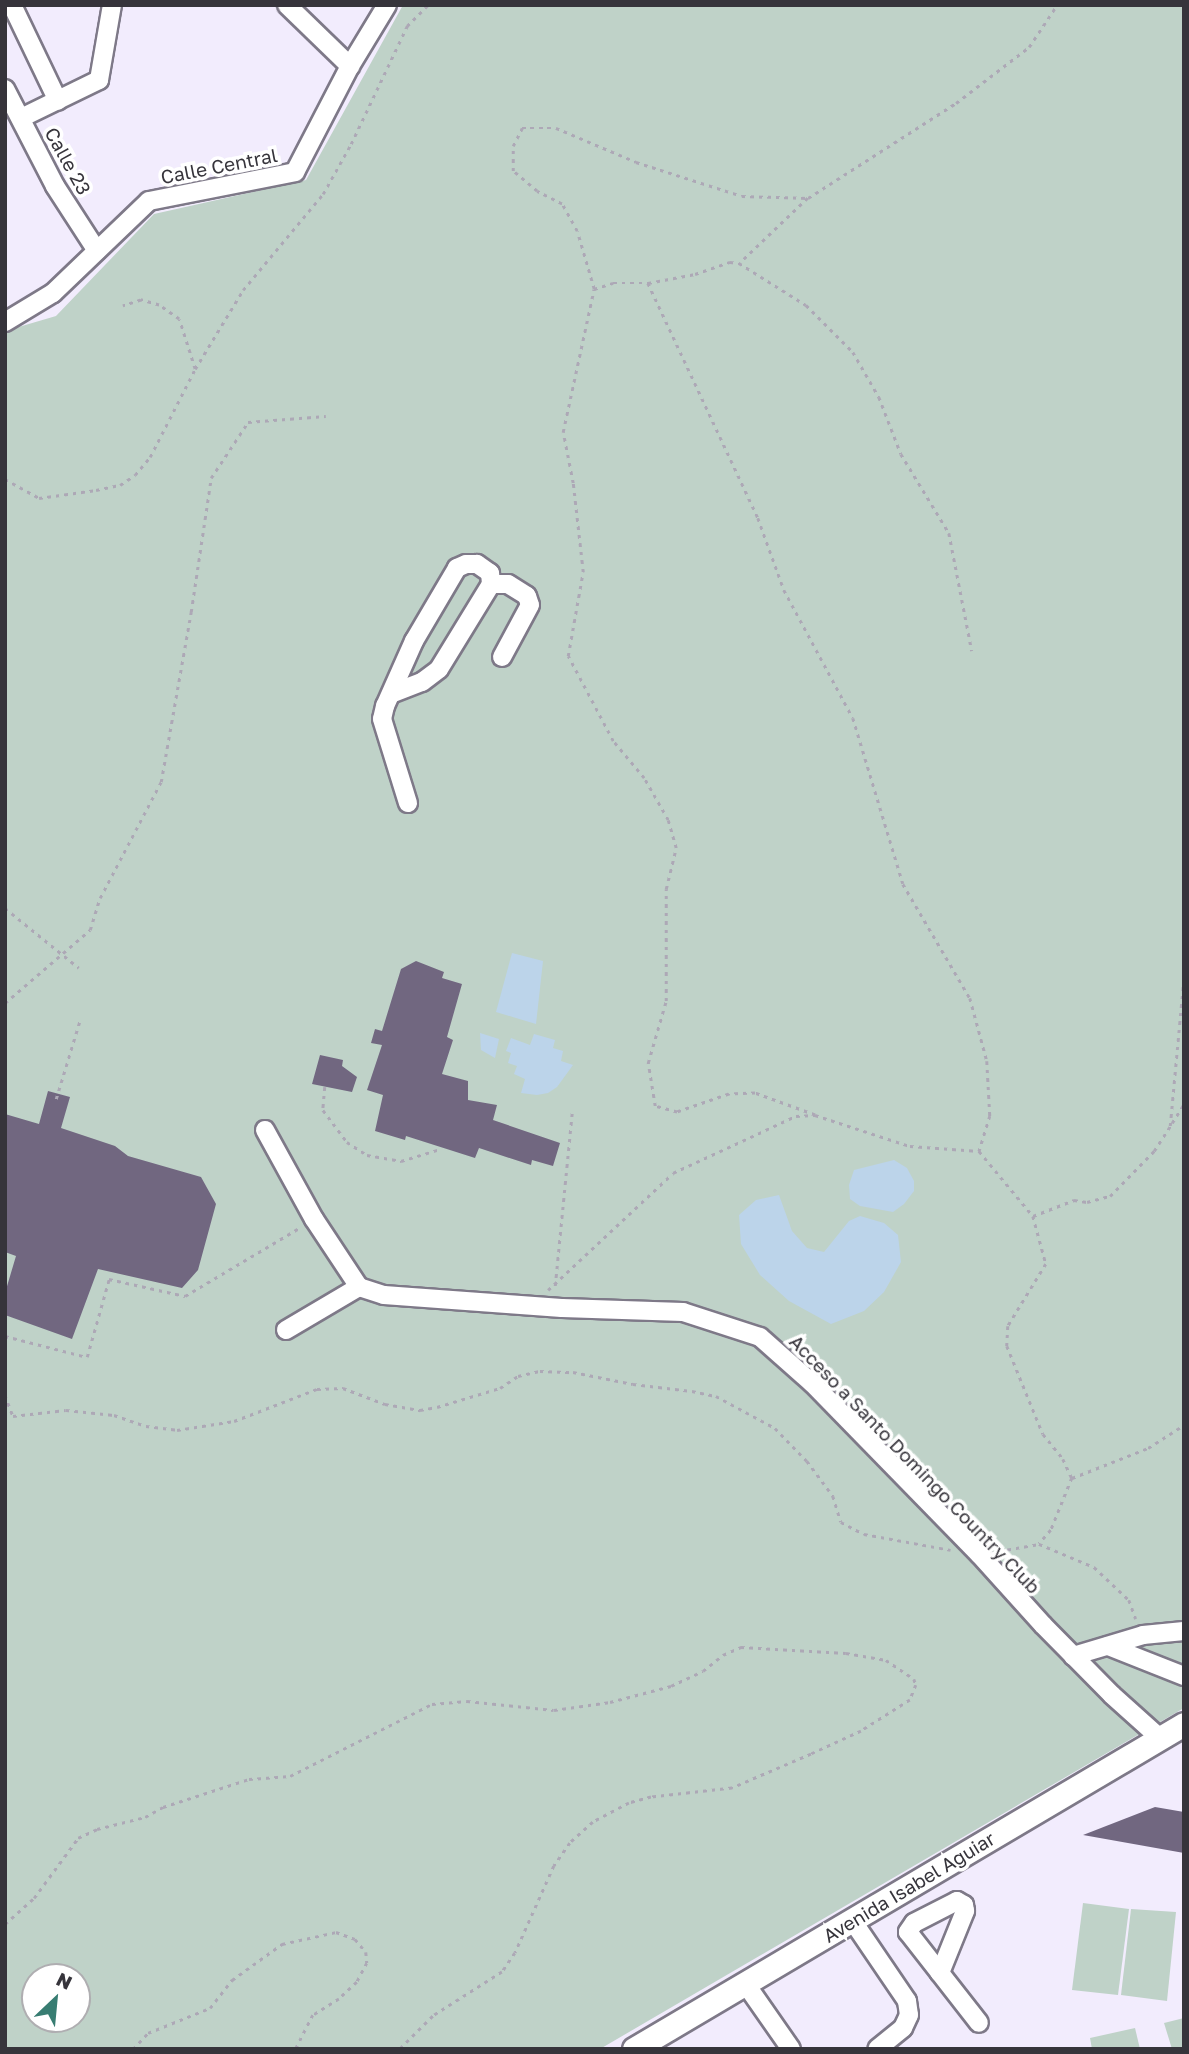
<!DOCTYPE html>
<style>
body{margin:0}
#map{position:relative;width:1189px;height:2054px;overflow:hidden;background:#f2ecfd;font-family:"Golos Text",sans-serif}
div>[style]{position:absolute}
[style*='--x']{left:calc(var(--x)*1px);top:calc(var(--y)*1px);width:calc(var(--w)*1px);rotate:calc(var(--a)*1deg)}
.green>*{inset:0;background:#bfd2c8}
.water>*{inset:0;background:#bcd4ea}
.building>*{inset:0;background:#716780}
.path>*{height:2.5px;margin-top:-1.25px;transform-origin:0;background:repeating-linear-gradient(90deg,#ada8b6 0 3.5px,transparent 0 8.5px)}
.roads{filter:drop-shadow(2px 0 #7e7988) drop-shadow(-2px 0 #7e7988) drop-shadow(0 2px #7e7988) drop-shadow(0 -2px #7e7988)}
.minor>*{height:18px;margin:-9px;padding:0 9px;transform-origin:9px;border-radius:9px;background:#fff}
.major>*{height:23px;margin:-11.5px;padding:0 11.5px;transform-origin:11.5px;border-radius:11.5px;background:#fff}
span{translate:-50% -50%;white-space:nowrap;text-align:center;line-height:1.15;-webkit-text-stroke:7px #fff;paint-order:stroke}
.street-label{font-size:19px;color:#36343b}
.frame{position:absolute;inset:0;border:7px solid #36343b;pointer-events:none}
.north{position:absolute;left:21px;top:1963px;width:70px;height:70px;box-sizing:border-box;background:#fff;border:2px solid #afaeb1;border-radius:50%;rotate:26deg;font-size:19px;font-weight:700;line-height:28px;text-align:center;color:#36343b}
.north::after{content:'';display:block;margin:auto;width:24px;height:32px;background:#387d72;clip-path:polygon(50% 0,100% 100%,50% 72%,0 100%)}
</style>
<div id="map">
<div class="green">
<i style="clip-path:polygon(evenodd,403px 5px,1184px 5px,1184px 1708px,600px 2049px,5px 2049px,5px 331px,56px 316px,154px 214px,306px 180px,403px 5px,35px 1977px,77px 1977px,77px 2019px,35px 2019px,35px 1977px)"></i>
<i style="clip-path:polygon(1083px 1903px,1129px 1909px,1118px 1995px,1072px 1990px)"></i>
<i style="clip-path:polygon(1131px 1909px,1176px 1912px,1167px 2001px,1121px 1995px)"></i>
<i style="clip-path:polygon(1184px 2018px,1184px 2049px,1172px 2049px,1164px 2023px)"></i>
<i style="clip-path:polygon(1135px 2028px,1140px 2049px,1092px 2049px,1090px 2038px)"></i>
</div>
<div class="water">
<i style="clip-path:polygon(512px 953px,543px 961px,536px 1024px,496px 1012px)"></i>
<i style="clip-path:polygon(480px 1033px,499px 1039px,495px 1058px,481px 1050px)"></i>
<i style="clip-path:polygon(534px 1034px,555px 1040px,553px 1048px,563px 1051px,561px 1061px,573px 1065px,557px 1087px,548px 1093px,537px 1095px,521px 1093px,525px 1079px,514px 1074px,517px 1066px,508px 1063px,511px 1053px,506px 1051px,511px 1038px,530px 1045px)"></i>
<i style="clip-path:polygon(894px 1160px,907px 1168px,914px 1181px,914px 1191px,904px 1204px,893px 1212px,860px 1206px,850px 1199px,849px 1185px,854px 1170px)"></i>
<i style="clip-path:polygon(779px 1195px,792px 1231px,807px 1248px,824px 1252px,849px 1221px,860px 1216px,884px 1223px,898px 1235px,901px 1262px,884px 1292px,864px 1311px,831px 1324px,789px 1301px,760px 1275px,741px 1244px,739px 1215px,756px 1200px)"></i>
</div>
<div class="building">
<i style="clip-path:polygon(416px 961px,444px 972px,442px 978px,462px 984px,447px 1037px,453px 1040px,442px 1074px,468px 1081px,468px 1100px,497px 1105px,493px 1120px,560px 1143px,553px 1166px,532px 1160px,531px 1165px,479px 1148px,475px 1158px,406px 1136px,405px 1140px,375px 1131px,383px 1095px,367px 1090px,382px 1045px,371px 1043px,375px 1029px,382px 1031px,401px 969px)"></i>
<i style="clip-path:polygon(320px 1055px,343px 1060px,342px 1066px,357px 1077px,352px 1092px,312px 1084px)"></i>
<i style="clip-path:polygon(48px 1091px,70px 1097px,61px 1128px,115px 1146px,128px 1156px,201px 1177px,216px 1204px,198px 1270px,182px 1288px,98px 1269px,72px 1339px,5px 1315px,5px 1293px,16px 1256px,5px 1252px,5px 1114px,39px 1124px)"></i>
<i style="clip-path:polygon(1155px 1807px,1184px 1812px,1184px 1853px,1083px 1835px)"></i>
</div>
<div class="path">
<i style="--x:808;--y:198;--w:176;--a:-32.7"></i>
<i style="--x:956;--y:103;--w:92;--a:-37.5"></i>
<i style="--x:1029;--y:47;--w:50;--a:-56.3"></i>
<i style="--x:648;--y:283;--w:259;--a:64.9"></i>
<i style="--x:758;--y:518;--w:77;--a:70.1"></i>
<i style="--x:784;--y:590;--w:145;--a:61.7"></i>
<i style="--x:853;--y:718;--w:173;--a:73.2"></i>
<i style="--x:903;--y:884;--w:132;--a:59.6"></i>
<i style="--x:970;--y:998;--w:65;--a:74.9"></i>
<i style="--x:987;--y:1061;--w:55;--a:86.9"></i>
<i style="--x:990;--y:1116;--w:37;--a:107"></i>
<i style="--x:594;--y:289;--w:60;--a:-106.3"></i>
<i style="--x:577;--y:231;--w:31;--a:-119"></i>
<i style="--x:562;--y:204;--w:28;--a:-153"></i>
<i style="--x:537;--y:191;--w:31;--a:-140"></i>
<i style="--x:513;--y:171;--w:25;--a:-90"></i>
<i style="--x:513;--y:146;--w:20;--a:-63"></i>
<i style="--x:522;--y:128;--w:34;--a:0"></i>
<i style="--x:556;--y:128;--w:87;--a:23"></i>
<i style="--x:636;--y:162;--w:111;--a:17.8"></i>
<i style="--x:742;--y:196;--w:66;--a:1.7"></i>
<i style="--x:808;--y:198;--w:94;--a:136.3"></i>
<i style="--x:195;--y:369;--w:92;--a:-58.7"></i>
<i style="--x:243;--y:290;--w:125;--a:-50.2"></i>
<i style="--x:323;--y:194;--w:57;--a:-60.8"></i>
<i style="--x:351;--y:144;--w:131;--a:-64.6"></i>
<i style="--x:407;--y:26;--w:30;--a:-45"></i>
<i style="--x:5;--y:479;--w:39;--a:29"></i>
<i style="--x:39;--y:498;--w:58;--a:-8"></i>
<i style="--x:96;--y:490;--w:25;--a:-12"></i>
<i style="--x:120;--y:485;--w:18;--a:-34"></i>
<i style="--x:135;--y:475;--w:23;--a:-50"></i>
<i style="--x:150;--y:457;--w:99;--a:-62.9"></i>
<i style="--x:195;--y:369;--w:52;--a:-107.7"></i>
<i style="--x:179;--y:319;--w:24;--a:-145"></i>
<i style="--x:159;--y:305;--w:19;--a:-164"></i>
<i style="--x:141;--y:300;--w:19;--a:162"></i>
<i style="--x:5;--y:908;--w:95;--a:39"></i>
<i style="--x:5;--y:1003;--w:112;--a:-40.7"></i>
<i style="--x:90;--y:930;--w:34;--a:-73"></i>
<i style="--x:100;--y:898;--w:131;--a:-62.3"></i>
<i style="--x:161;--y:782;--w:173;--a:-80"></i>
<i style="--x:191;--y:612;--w:135;--a:-81.5"></i>
<i style="--x:211;--y:478;--w:67;--a:-56.5"></i>
<i style="--x:248;--y:422;--w:78;--a:-4.4"></i>
<i style="--x:325;--y:1087;--w:23;--a:95"></i>
<i style="--x:323;--y:1110;--w:40;--a:53"></i>
<i style="--x:347;--y:1142;--w:24;--a:33"></i>
<i style="--x:367;--y:1155;--w:35;--a:10"></i>
<i style="--x:401;--y:1161;--w:38;--a:-17"></i>
<i style="--x:56;--y:1099;--w:83;--a:-73.1"></i>
<i style="--x:815;--y:1115;--w:64;--a:-159.9"></i>
<i style="--x:755;--y:1093;--w:26;--a:178"></i>
<i style="--x:729;--y:1094;--w:55;--a:160.9"></i>
<i style="--x:677;--y:1112;--w:23;--a:-165"></i>
<i style="--x:655;--y:1106;--w:44;--a:-99.2"></i>
<i style="--x:648;--y:1063;--w:65;--a:-73.8"></i>
<i style="--x:666;--y:1001;--w:112;--a:-90"></i>
<i style="--x:666;--y:889;--w:42;--a:-76.3"></i>
<i style="--x:676;--y:848;--w:29;--a:-106"></i>
<i style="--x:668;--y:820;--w:48;--a:-119.7"></i>
<i style="--x:644;--y:778;--w:48;--a:-130"></i>
<i style="--x:613;--y:741;--w:96;--a:-117.9"></i>
<i style="--x:568;--y:656;--w:85;--a:-79.9"></i>
<i style="--x:583;--y:572;--w:90;--a:-96.4"></i>
<i style="--x:573;--y:483;--w:52;--a:-101.1"></i>
<i style="--x:563;--y:432;--w:146;--a:-77.8"></i>
<i style="--x:594;--y:289;--w:20;--a:-18"></i>
<i style="--x:613;--y:283;--w:35;--a:0"></i>
<i style="--x:648;--y:283;--w:48;--a:-10.8"></i>
<i style="--x:695;--y:274;--w:37;--a:-19"></i>
<i style="--x:730;--y:262;--w:9;--a:6"></i>
<i style="--x:739;--y:263;--w:79;--a:32.1"></i>
<i style="--x:806;--y:305;--w:66;--a:45"></i>
<i style="--x:853;--y:352;--w:52;--a:60"></i>
<i style="--x:879;--y:397;--w:61;--a:68.9"></i>
<i style="--x:901;--y:454;--w:92;--a:58.7"></i>
<i style="--x:949;--y:533;--w:120;--a:79"></i>
<i style="--x:1172;--y:1123;--w:22;--a:-58"></i>
<i style="--x:1033;--y:1216;--w:44;--a:-21.3"></i>
<i style="--x:1074;--y:1200;--w:13;--a:9"></i>
<i style="--x:1087;--y:1202;--w:24;--a:-15"></i>
<i style="--x:1110;--y:1196;--w:63;--a:-45.6"></i>
<i style="--x:1154;--y:1151;--w:30;--a:-57"></i>
<i style="--x:1170;--y:1126;--w:151;--a:-84.7"></i>
<i style="--x:555;--y:1286;--w:174;--a:-84.4"></i>
<i style="--x:548;--y:1290;--w:171;--a:-43.1"></i>
<i style="--x:673;--y:1173;--w:136;--a:-24.9"></i>
<i style="--x:796;--y:1116;--w:19;--a:-3"></i>
<i style="--x:815;--y:1115;--w:100;--a:18.1"></i>
<i style="--x:910;--y:1146;--w:69;--a:4.1"></i>
<i style="--x:979;--y:1151;--w:85;--a:50.3"></i>
<i style="--x:1033;--y:1216;--w:50;--a:74.8"></i>
<i style="--x:1046;--y:1264;--w:73;--a:121.5"></i>
<i style="--x:1008;--y:1326;--w:20;--a:93"></i>
<i style="--x:1007;--y:1346;--w:95;--a:67.8"></i>
<i style="--x:1043;--y:1434;--w:32;--a:51"></i>
<i style="--x:1063;--y:1459;--w:21;--a:65"></i>
<i style="--x:1072;--y:1478;--w:56;--a:112"></i>
<i style="--x:1051;--y:1530;--w:18;--a:131"></i>
<i style="--x:5;--y:1336;--w:85;--a:14.4"></i>
<i style="--x:87;--y:1357;--w:81;--a:-74.2"></i>
<i style="--x:109;--y:1279;--w:78;--a:12.6"></i>
<i style="--x:185;--y:1296;--w:133;--a:-30.8"></i>
<i style="--x:5;--y:1395;--w:22;--a:69"></i>
<i style="--x:13;--y:1416;--w:53;--a:-6.5"></i>
<i style="--x:66;--y:1410;--w:48;--a:5.9"></i>
<i style="--x:114;--y:1415;--w:34;--a:19"></i>
<i style="--x:146;--y:1426;--w:31;--a:7"></i>
<i style="--x:177;--y:1430;--w:58;--a:-9"></i>
<i style="--x:234;--y:1421;--w:89;--a:-21.1"></i>
<i style="--x:317;--y:1389;--w:26;--a:-2"></i>
<i style="--x:343;--y:1388;--w:45;--a:20.9"></i>
<i style="--x:385;--y:1404;--w:36;--a:10"></i>
<i style="--x:420;--y:1410;--w:17;--a:-10"></i>
<i style="--x:437;--y:1407;--w:66;--a:-16.8"></i>
<i style="--x:500;--y:1388;--w:22;--a:-34"></i>
<i style="--x:518;--y:1376;--w:23;--a:-13"></i>
<i style="--x:540;--y:1371;--w:33;--a:2"></i>
<i style="--x:573;--y:1372;--w:61;--a:11.3"></i>
<i style="--x:633;--y:1384;--w:59;--a:6.8"></i>
<i style="--x:692;--y:1391;--w:25;--a:12"></i>
<i style="--x:716;--y:1396;--w:67;--a:28.5"></i>
<i style="--x:775;--y:1428;--w:46;--a:45.9"></i>
<i style="--x:807;--y:1461;--w:44;--a:53.4"></i>
<i style="--x:833;--y:1496;--w:27;--a:73"></i>
<i style="--x:841;--y:1522;--w:26;--a:28"></i>
<i style="--x:864;--y:1534;--w:88;--a:10.4"></i>
<i style="--x:5;--y:1450;--w:1;--a:-45"></i>
<i style="--x:1072;--y:1478;--w:82;--a:-21.5"></i>
<i style="--x:1148;--y:1448;--w:43;--a:-32.6"></i>
<i style="--x:999;--y:1551;--w:41;--a:-9.9"></i>
<i style="--x:1039;--y:1544;--w:60;--a:22.7"></i>
<i style="--x:1094;--y:1567;--w:48;--a:43.3"></i>
<i style="--x:1129;--y:1600;--w:20;--a:70"></i>
<i style="--x:5;--y:1924;--w:39;--a:-42"></i>
<i style="--x:34;--y:1898;--w:74;--a:-53.7"></i>
<i style="--x:78;--y:1838;--w:21;--a:-25"></i>
<i style="--x:97;--y:1829;--w:49;--a:-14"></i>
<i style="--x:145;--y:1817;--w:21;--a:-29"></i>
<i style="--x:163;--y:1807;--w:90;--a:-18"></i>
<i style="--x:249;--y:1779;--w:41;--a:-4.2"></i>
<i style="--x:290;--y:1776;--w:159;--a:-26.9"></i>
<i style="--x:432;--y:1704;--w:35;--a:-5"></i>
<i style="--x:467;--y:1701;--w:87;--a:5.9"></i>
<i style="--x:554;--y:1710;--w:57;--a:-8.1"></i>
<i style="--x:610;--y:1702;--w:63;--a:-14.7"></i>
<i style="--x:671;--y:1686;--w:35;--a:-25"></i>
<i style="--x:703;--y:1671;--w:26;--a:-39"></i>
<i style="--x:723;--y:1655;--w:20;--a:-24"></i>
<i style="--x:741;--y:1647;--w:105;--a:3.3"></i>
<i style="--x:846;--y:1653;--w:41;--a:9.9"></i>
<i style="--x:886;--y:1660;--w:34;--a:34"></i>
<i style="--x:914;--y:1679;--w:6;--a:72"></i>
<i style="--x:916;--y:1685;--w:16;--a:112"></i>
<i style="--x:910;--y:1700;--w:58;--a:147.7"></i>
<i style="--x:861;--y:1731;--w:55;--a:155.3"></i>
<i style="--x:811;--y:1754;--w:86;--a:156.7"></i>
<i style="--x:732;--y:1788;--w:81;--a:173.7"></i>
<i style="--x:651;--y:1797;--w:23;--a:165"></i>
<i style="--x:629;--y:1803;--w:41;--a:152.2"></i>
<i style="--x:593;--y:1822;--w:31;--a:138"></i>
<i style="--x:570;--y:1843;--w:28;--a:125"></i>
<i style="--x:554;--y:1866;--w:95;--a:114.1"></i>
<i style="--x:515;--y:1953;--w:23;--a:124"></i>
<i style="--x:502;--y:1972;--w:82;--a:147.5"></i>
<i style="--x:433;--y:2016;--w:47;--a:135"></i>
<i style="--x:133;--y:2049;--w:22;--a:-47"></i>
<i style="--x:148;--y:2033;--w:67;--a:-22"></i>
<i style="--x:210;--y:2008;--w:36;--a:-52"></i>
<i style="--x:232;--y:1980;--w:62;--a:-35.8"></i>
<i style="--x:282;--y:1944;--w:55;--a:-12.5"></i>
<i style="--x:336;--y:1932;--w:20;--a:20"></i>
<i style="--x:355;--y:1939;--w:17;--a:50"></i>
<i style="--x:366;--y:1952;--w:11;--a:85"></i>
<i style="--x:367;--y:1963;--w:21;--a:118"></i>
<i style="--x:357;--y:1982;--w:25;--a:137"></i>
<i style="--x:339;--y:1999;--w:31;--a:148"></i>
<i style="--x:313;--y:2015;--w:38;--a:117"></i>
</div>
<div class="roads">
<div class="minor">
<i style="--x:12;--y:5;--w:106;--a:64.4"></i>
<i style="--x:287;--y:5;--w:88;--a:44.1"></i>
<i style="--x:5;--y:89;--w:109;--a:62.7"></i>
<i style="--x:55;--y:186;--w:77;--a:57.1"></i>
<i style="--x:21;--y:118;--w:87;--a:-26"></i>
<i style="--x:99;--y:80;--w:76;--a:-80.2"></i>
<i style="--x:5;--y:322;--w:56;--a:-31.1"></i>
<i style="--x:53;--y:293;--w:133;--a:-43.8"></i>
<i style="--x:149;--y:201;--w:149;--a:-11.2"></i>
<i style="--x:295;--y:172;--w:119;--a:-62.6"></i>
<i style="--x:350;--y:66;--w:71;--a:-58.8"></i>
<i style="--x:491;--y:584;--w:17;--a:0"></i>
<i style="--x:508;--y:584;--w:22;--a:32"></i>
<i style="--x:527;--y:596;--w:9;--a:72"></i>
<i style="--x:530;--y:605;--w:59;--a:118.3"></i>
<i style="--x:393;--y:693;--w:31;--a:-21"></i>
<i style="--x:422;--y:682;--w:21;--a:-37"></i>
<i style="--x:439;--y:669;--w:100;--a:-58.5"></i>
<i style="--x:491;--y:584;--w:11;--a:-95"></i>
<i style="--x:490;--y:573;--w:16;--a:-145"></i>
<i style="--x:477;--y:564;--w:11;--a:180"></i>
<i style="--x:466;--y:564;--w:10;--a:156"></i>
<i style="--x:457;--y:568;--w:85;--a:120.5"></i>
<i style="--x:414;--y:641;--w:71;--a:114"></i>
<i style="--x:385;--y:706;--w:13;--a:103"></i>
<i style="--x:382;--y:719;--w:88;--a:72.8"></i>
<i style="--x:265;--y:1130;--w:102;--a:61.2"></i>
<i style="--x:314;--y:1219;--w:82;--a:56.5"></i>
<i style="--x:359;--y:1287;--w:26;--a:18"></i>
<i style="--x:384;--y:1295;--w:178;--a:4.2"></i>
<i style="--x:562;--y:1308;--w:121;--a:1.9"></i>
<i style="--x:683;--y:1312;--w:81;--a:18"></i>
<i style="--x:760;--y:1337;--w:69;--a:41.5"></i>
<i style="--x:812;--y:1383;--w:239;--a:45.7"></i>
<i style="--x:979;--y:1554;--w:96;--a:48"></i>
<i style="--x:1043;--y:1625;--w:98;--a:45.4"></i>
<i style="--x:1112;--y:1695;--w:64;--a:41.9"></i>
<i style="--x:286;--y:1330;--w:85;--a:-30.5"></i>
<i style="--x:1108;--y:1646;--w:82;--a:21.5"></i>
<i style="--x:1073;--y:1656;--w:73;--a:-16.7"></i>
<i style="--x:1143;--y:1635;--w:41;--a:-5.6"></i>
<i style="--x:852;--y:1920;--w:98;--a:55.8"></i>
<i style="--x:907;--y:2001;--w:14;--a:82"></i>
<i style="--x:909;--y:2015;--w:14;--a:115"></i>
<i style="--x:903;--y:2028;--w:33;--a:141"></i>
<i style="--x:940;--y:1973;--w:67;--a:-68"></i>
<i style="--x:965;--y:1911;--w:6;--a:-99"></i>
<i style="--x:964;--y:1905;--w:8;--a:-150"></i>
<i style="--x:957;--y:1901;--w:48;--a:152.9"></i>
<i style="--x:914;--y:1923;--w:11;--a:124"></i>
<i style="--x:908;--y:1932;--w:52;--a:52"></i>
<i style="--x:940;--y:1973;--w:63;--a:52"></i>
<i style="--x:745;--y:1983;--w:80;--a:55.1"></i>
</div>
<div class="major">
<i style="--x:634;--y:2049;--w:639;--a:-30.58"></i>
</div>
</div>
<div class="street-label">
<span style="left:68px;top:161px;rotate:61deg">Calle 23</span>
<span style="left:219px;top:166px;rotate:-11deg">Calle Central</span>
<span style="left:915px;top:1464px;rotate:46deg">Acceso a Santo Domingo Country Club</span>
<span style="left:909px;top:1887px;rotate:-31deg">Avenida Isabel Aguiar</span>
</div>
<div class="frame"></div>
<div class="north">N</div>
</div>
